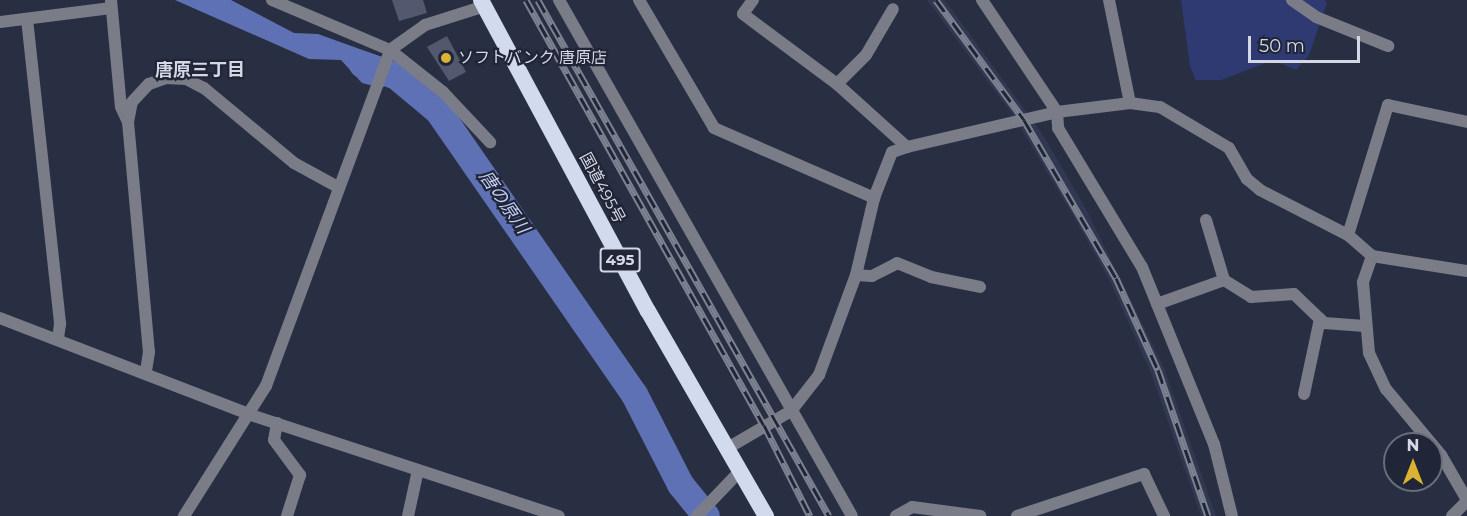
<!DOCTYPE html>
<meta charset="utf-8">
<style>
body{margin:0}
#map{position:relative;width:1467px;height:516px;overflow:hidden;background:#292f42;font-family:Montserrat,"Noto Sans JP",sans-serif}
div>[style]{position:absolute}
[style*='--x']{left:calc(var(--x)*1px);top:calc(var(--y)*1px);width:calc(var(--w)*1px);rotate:calc(var(--a)*1deg)}
.built>*{inset:0;background:#313851}
.green>*{inset:0;background:#2e3a71}
.water>*{inset:0;background:#5f71b5}
.river>*{height:27px;margin:-13.5px;padding:0 13.5px;transform-origin:13.5px;border-radius:13.5px;background:#5f71b5}
.building>*{inset:0;background:#52596e}
.minor>*{height:12px;margin:-6px;padding:0 6px;transform-origin:6px;border-radius:6px;background:#7a7d87}
.trunk>*{height:16px;margin:-8px;padding:0 8px;transform-origin:8px;border-radius:8px;background:#d2daee}
.rail>*{height:7px;margin-top:-3.5px;transform-origin:0;background:repeating-linear-gradient(90deg,#202537 0 14px,#7d8291 0 28px);box-sizing:border-box;border-block:2px solid #7d8291}
.dots>*{width:16px;height:16px;translate:-50% -50%;box-sizing:border-box;border:3px solid #202537;border-radius:50%}
span{translate:-50% -50%;white-space:nowrap;text-align:center;line-height:1.15;-webkit-text-stroke:4.5px #202537;paint-order:stroke}
.shield-label span{padding:2px 4px;background:#202537;border:2px solid;border-radius:4px;-webkit-text-stroke-width:0}
.shield-label{font-size:15px;color:#d4d8e4;font-weight:700}
.poi-label{font-size:16px;color:#d4d8e4}
.left{translate:0 -50%;text-align:left}
.street-label{font-size:16px;color:#d4d8e4}
.neighbourhood-label{font-size:18px;color:#d4d8e4;font-weight:700}
.water-label{font-size:18px;color:#c1cdf4;font-style:italic}
.north{position:absolute;left:1383px;top:432px;width:60px;height:60px;box-sizing:border-box;background:#202537;border:2px solid #686d7c;border-radius:50%;rotate:0deg;font-size:16px;font-weight:700;line-height:24px;text-align:center;color:#d4d8e4}
.north::after{content:'';display:block;margin:auto;width:21px;height:27px;background:#d9b334;clip-path:polygon(50% 0,100% 100%,50% 72%,0 100%)}
.scale{position:absolute;left:1248px;top:36px;width:112px;height:27px;box-sizing:border-box;border:3px solid #d4d8e4;border-top:0;padding-left:8px;font-size:18px;line-height:21px;white-space:nowrap;color:#d4d8e4;-webkit-text-stroke:4px #202537;paint-order:stroke}
</style>
<div id="map">
<div class="built">
<i style="clip-path:polygon(927px 0,945px 0,1043px 135px,1086px 209px,1164px 368px,1216px 516px,1201px 516px,1151px 373px,1110px 281px,1074px 217px,1013px 115px)"></i>
</div>
<div class="green">
<i style="clip-path:polygon(1181px 0,1324px 0,1327px 3px,1309px 55px,1296px 70px,1273px 60px,1221px 80px,1196px 80px,1190px 66px)"></i>
</div>
<div class="water">
<i style="clip-path:polygon(175px 0,231px 0,294px 33px,318px 34px,393px 61px,396px 76px,382px 88px,362px 83px,341px 60px,309px 59px)"></i>
</div>
<div class="river">
<i style="--x:362;--y:64;--w:36;--a:19"></i>
<i style="--x:396;--y:76;--w:55;--a:39.8"></i>
<i style="--x:438;--y:111;--w:344;--a:55.3"></i>
<i style="--x:634;--y:394;--w:101;--a:62.9"></i>
<i style="--x:680;--y:484;--w:41;--a:50.9"></i>
</div>
<div class="building">
<i style="clip-path:polygon(392px 0,423px 0,427px 13px,399px 21px)"></i>
<i style="clip-path:polygon(447px 36px,466px 72px,449px 81px,427px 47px)"></i>
</div>
<div class="minor">
<i style="--x:111;--y:0;--w:107;--a:84.7"></i>
<i style="--x:121;--y:107;--w:17;--a:65"></i>
<i style="--x:128;--y:122;--w:231;--a:84.8"></i>
<i style="--x:149;--y:352;--w:19;--a:99"></i>
<i style="--x:272;--y:0;--w:128;--a:23"></i>
<i style="--x:390;--y:50;--w:68;--a:38.4"></i>
<i style="--x:443;--y:92;--w:69;--a:46.8"></i>
<i style="--x:559;--y:0;--w:593;--a:60.41"></i>
<i style="--x:639;--y:0;--w:148;--a:59.6"></i>
<i style="--x:714;--y:128;--w:175;--a:23.6"></i>
<i style="--x:753;--y:0;--w:17;--a:126"></i>
<i style="--x:743;--y:14;--w:117;--a:36.7"></i>
<i style="--x:837;--y:84;--w:94;--a:42"></i>
<i style="--x:982;--y:0;--w:135;--a:56.2"></i>
<i style="--x:1057;--y:112;--w:16;--a:86"></i>
<i style="--x:1058;--y:128;--w:162;--a:58.9"></i>
<i style="--x:1142;--y:267;--w:191;--a:67.9"></i>
<i style="--x:1214;--y:444;--w:74;--a:76"></i>
<i style="--x:1109;--y:0;--w:105;--a:78.5"></i>
<i style="--x:1292;--y:0;--w:29;--a:35"></i>
<i style="--x:1316;--y:17;--w:78;--a:21.9"></i>
<i style="--x:27;--y:19;--w:307;--a:83.8"></i>
<i style="--x:60;--y:324;--w:15;--a:98"></i>
<i style="--x:0;--y:22;--w:112;--a:-7.2"></i>
<i style="--x:837;--y:84;--w:41;--a:-45"></i>
<i style="--x:866;--y:55;--w:53;--a:-59.6"></i>
<i style="--x:128;--y:122;--w:20;--a:-79"></i>
<i style="--x:132;--y:102;--w:25;--a:-47"></i>
<i style="--x:149;--y:84;--w:18;--a:-19"></i>
<i style="--x:166;--y:78;--w:20;--a:3"></i>
<i style="--x:186;--y:79;--w:20;--a:27"></i>
<i style="--x:204;--y:88;--w:117;--a:39.8"></i>
<i style="--x:294;--y:163;--w:50;--a:28.6"></i>
<i style="--x:1206;--y:220;--w:63;--a:73.3"></i>
<i style="--x:1348;--y:235;--w:136;--a:-72.9"></i>
<i style="--x:1388;--y:105;--w:81;--a:12.1"></i>
<i style="--x:1372;--y:256;--w:28;--a:109"></i>
<i style="--x:1363;--y:282;--w:71;--a:85.2"></i>
<i style="--x:1369;--y:353;--w:40;--a:65"></i>
<i style="--x:1386;--y:389;--w:86;--a:50.2"></i>
<i style="--x:1441;--y:455;--w:52;--a:60"></i>
<i style="--x:856;--y:275;--w:16;--a:4"></i>
<i style="--x:872;--y:276;--w:28;--a:-27"></i>
<i style="--x:897;--y:263;--w:37;--a:22"></i>
<i style="--x:931;--y:277;--w:50;--a:11.5"></i>
<i style="--x:1157;--y:304;--w:71;--a:-19.7"></i>
<i style="--x:1224;--y:280;--w:32;--a:32"></i>
<i style="--x:1251;--y:297;--w:43;--a:-4"></i>
<i style="--x:1294;--y:294;--w:42;--a:44"></i>
<i style="--x:1324;--y:323;--w:41;--a:4.2"></i>
<i style="--x:0;--y:318;--w:269;--a:21.1"></i>
<i style="--x:251;--y:415;--w:324;--a:18.2"></i>
<i style="--x:1304;--y:394;--w:77;--a:-78"></i>
<i style="--x:277;--y:423;--w:17;--a:100"></i>
<i style="--x:274;--y:440;--w:44;--a:53.4"></i>
<i style="--x:300;--y:475;--w:43;--a:107.6"></i>
<i style="--x:726;--y:449;--w:75;--a:-30.3"></i>
<i style="--x:791;--y:411;--w:46;--a:-52.1"></i>
<i style="--x:819;--y:375;--w:107;--a:-69.7"></i>
<i style="--x:856;--y:275;--w:79;--a:-76.8"></i>
<i style="--x:874;--y:198;--w:49;--a:-68.6"></i>
<i style="--x:892;--y:152;--w:16;--a:-18"></i>
<i style="--x:907;--y:147;--w:154;--a:-13.1"></i>
<i style="--x:1057;--y:112;--w:74;--a:-7"></i>
<i style="--x:1130;--y:103;--w:30;--a:8"></i>
<i style="--x:1160;--y:107;--w:80;--a:30.7"></i>
<i style="--x:1229;--y:148;--w:36;--a:60"></i>
<i style="--x:1247;--y:179;--w:17;--a:40"></i>
<i style="--x:1260;--y:190;--w:99;--a:27.1"></i>
<i style="--x:1348;--y:235;--w:32;--a:41"></i>
<i style="--x:1372;--y:256;--w:96;--a:9"></i>
<i style="--x:184;--y:516;--w:154;--a:-57.8"></i>
<i style="--x:266;--y:386;--w:358;--a:-69.7"></i>
<i style="--x:390;--y:50;--w:43;--a:-35.5"></i>
<i style="--x:425;--y:25;--w:63;--a:-17.6"></i>
<i style="--x:408;--y:516;--w:47;--a:-77.7"></i>
<i style="--x:697;--y:516;--w:61;--a:-46.3"></i>
<i style="--x:896;--y:516;--w:18;--a:-29"></i>
<i style="--x:912;--y:507;--w:69;--a:7.5"></i>
<i style="--x:1017;--y:516;--w:134;--a:-18.3"></i>
<i style="--x:1144;--y:474;--w:47;--a:64.5"></i>
<i style="--x:1452;--y:516;--w:21;--a:-45"></i>
</div>
<div class="trunk">
<i style="--x:481;--y:0;--w:353;--a:61.8"></i>
<i style="--x:648;--y:311;--w:237;--a:60.1"></i>
</div>
<div class="rail">
<i style="--x:526;--y:0;--w:487;--a:60.8"></i>
<i style="--x:764;--y:425;--w:102;--a:63.2"></i>
<i style="--x:538;--y:0;--w:592;--a:60.58"></i>
<i style="--x:936;--y:0;--w:149;--a:53.7"></i>
<i style="--x:1024;--y:120;--w:183;--a:59.8"></i>
<i style="--x:1116;--y:278;--w:101;--a:65.5"></i>
<i style="--x:1158;--y:370;--w:154;--a:71.1"></i>
</div>
<div class="dots">
<i style="left:446px;top:58px;background:#d9b334"></i>
</div>
<div class="shield-label">
<span style="left:620px;top:260px">495</span>
</div>
<div class="poi-label">
<span class="left" style="left:458px;top:58px">ソフトバンク 唐原店</span>
</div>
<div class="street-label">
<span style="left:602px;top:188px;rotate:62deg">国道495号</span>
</div>
<div class="neighbourhood-label">
<span style="left:200px;top:70px">唐原三丁目</span>
</div>
<div class="water-label">
<span style="left:504px;top:202px;rotate:55deg">唐の原川</span>
</div>
<div class="north">N</div>
<div class="scale">50 m</div>
</div>
